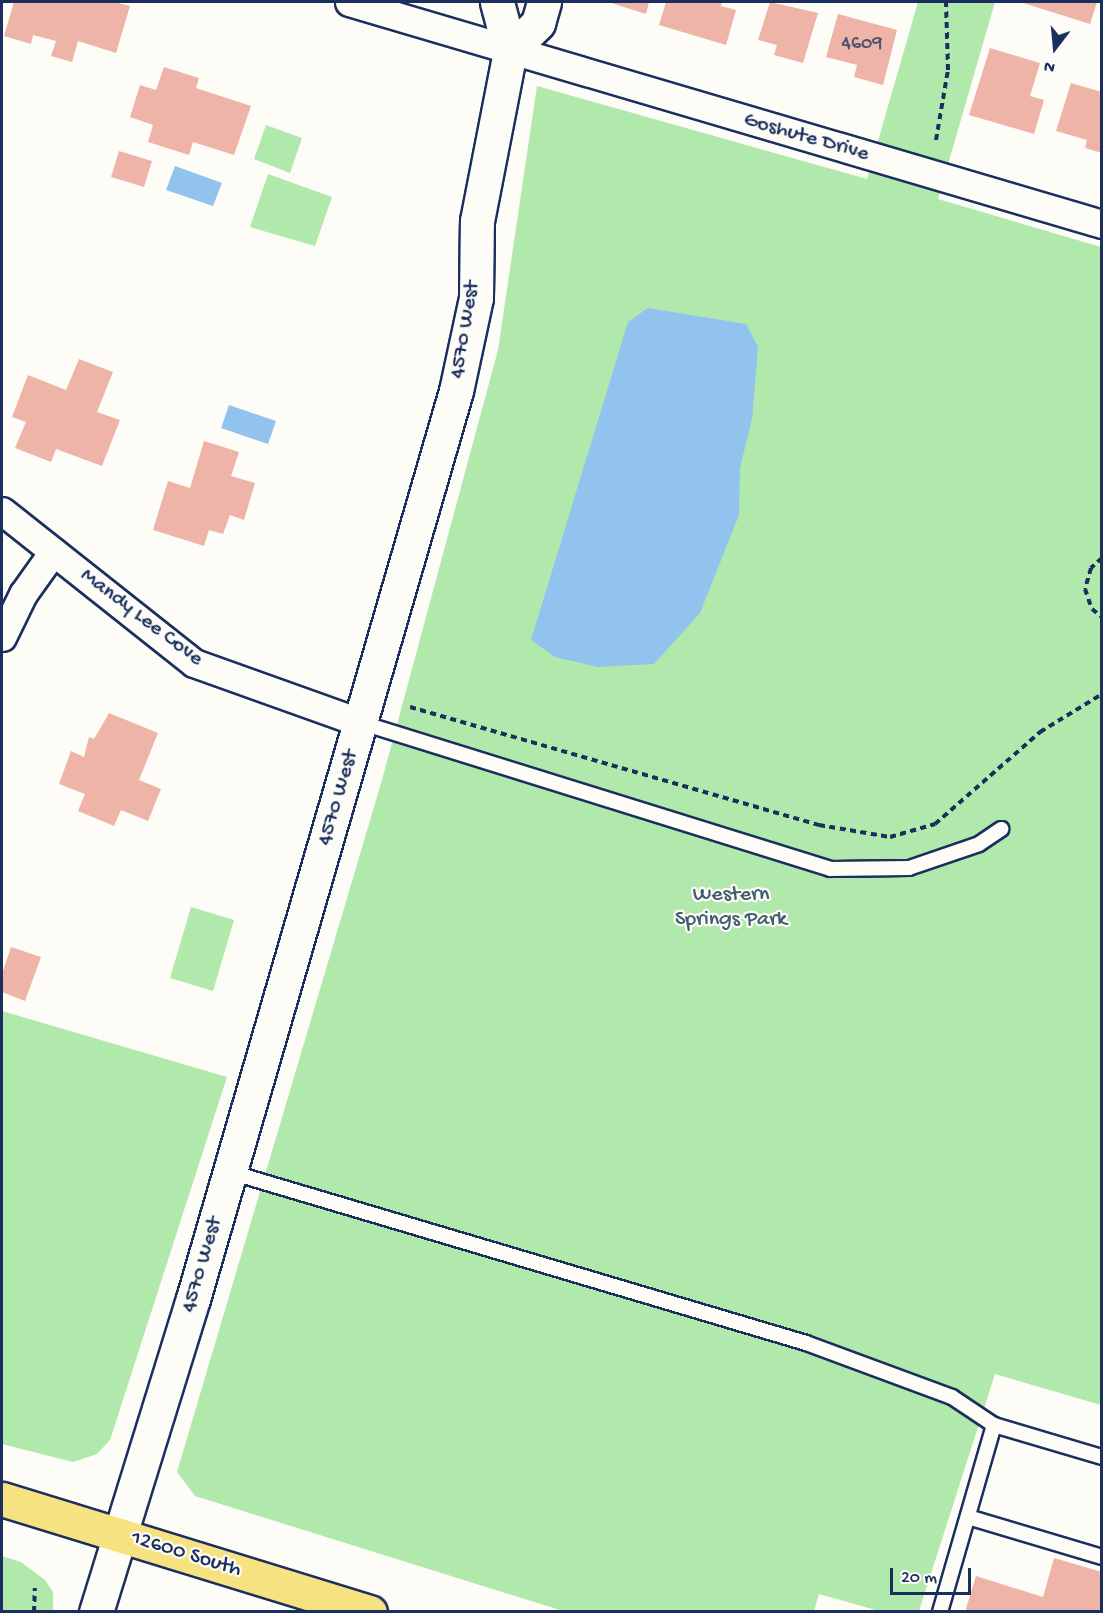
<!DOCTYPE html>
<style>
body{margin:0}
#map{position:relative;width:1103px;height:1613px;overflow:hidden;background:#fdfcf7;font-family:"Gochi Hand",sans-serif}
div>[style]{position:absolute}
[style*='--x']{left:calc(var(--x)*1px);top:calc(var(--y)*1px);width:calc(var(--w)*1px);rotate:calc(var(--a)*1deg)}
.green>*{inset:0;background:#b1e8ab}
.water>*{inset:0;background:#91c3ee}
.building>*{inset:0;background:#eeb4a8}
.path>*{height:4px;margin-top:-2px;transform-origin:0;background:repeating-linear-gradient(90deg,#1b2f5e 0 6px,transparent 0 10.5px)}
.roads{filter:drop-shadow(2px 0 #1b2f5e) drop-shadow(-2px 0 #1b2f5e) drop-shadow(0 2px #1b2f5e) drop-shadow(0 -2px #1b2f5e)}
.lane>*{height:14px;margin:-7px;padding:0 7px;transform-origin:7px;border-radius:7px;background:#fdfcf7}
.street>*{height:27px;margin:-13.5px;padding:0 13.5px;transform-origin:13.5px;border-radius:13.5px;background:#fdfcf7}
.secondary>*{height:33px;margin:-16.5px;padding:0 16.5px;transform-origin:16.5px;border-radius:16.5px;background:#fdfcf7}
.primary>*{height:33px;margin:-16.5px;padding:0 16.5px;transform-origin:16.5px;border-radius:16.5px;background:#f7e281}
span{translate:-50% -50%;white-space:nowrap;text-align:center;line-height:1.15;-webkit-text-stroke:4.5px #fdfcf7;paint-order:stroke}
.number-label{font-size:20px;color:#505070}
.number-label span{-webkit-text-stroke-width:0}
.street-label{font-size:22px;color:#1b2f5e}
.park-label{font-size:22px;color:#405d71}
.frame{position:absolute;inset:0;border:3px solid #1b2f5e;pointer-events:none}
.north{position:absolute;left:1025px;top:18px;width:60px;height:60px;-webkit-text-stroke:4px #fdfcf7;paint-order:stroke;rotate:196deg;font-size:16px;font-weight:700;line-height:24px;text-align:center;color:#1b2f5e}
.north::after{content:'';display:block;margin:auto;width:21px;height:27px;background:#1b2f5e;clip-path:polygon(50% 0,100% 100%,50% 72%,0 100%)}
.scale{position:absolute;left:890px;top:1568px;width:81px;height:27px;box-sizing:border-box;border:3px solid #1b2f5e;border-top:0;padding-left:8px;font-size:18px;line-height:21px;white-space:nowrap;color:#1b2f5e;-webkit-text-stroke:4px #fdfcf7;paint-order:stroke}
</style>
<div id="map">
<div class="green">
<i style="clip-path:polygon(918px 2px,995px 2px,938px 199px,1101px 247px,1101px 1405px,995px 1374px,919px 1611px,879px 1611px,819px 1594px,814px 1611px,563px 1611px,195px 1496px,177px 1472px,382px 780px,498px 350px,537px 86px,867px 179px)"></i>
<i style="clip-path:polygon(266px 125px,302px 138px,290px 173px,254px 159px)"></i>
<i style="clip-path:polygon(268px 174px,332px 197px,315px 246px,250px 227px)"></i>
<i style="clip-path:polygon(191px 907px,234px 920px,213px 991px,170px 978px)"></i>
<i style="clip-path:polygon(2px 1011px,227px 1077px,110px 1440px,97px 1454px,73px 1462px,2px 1444px)"></i>
<i style="clip-path:polygon(2px 1556px,21px 1562px,45px 1580px,53px 1592px,53px 1611px,2px 1611px)"></i>
</div>
<div class="water">
<i style="clip-path:polygon(175px 166px,222px 183px,213px 206px,166px 190px)"></i>
<i style="clip-path:polygon(648px 308px,746px 324px,758px 347px,752px 419px,740px 468px,739px 515px,700px 613px,654px 664px,598px 667px,555px 657px,531px 640px,628px 322px)"></i>
<i style="clip-path:polygon(229px 405px,276px 421px,268px 444px,221px 428px)"></i>
</div>
<div class="building">
<i style="clip-path:polygon(14px 2px,114px 2px,130px 6px,116px 53px,78px 41px,72px 62px,51px 56px,56px 41px,33px 35px,31px 44px,4px 36px)"></i>
<i style="clip-path:polygon(608px 2px,649px 2px,646px 14px)"></i>
<i style="clip-path:polygon(666px 2px,722px 2px,721px 6px,736px 10px,726px 45px,659px 25px)"></i>
<i style="clip-path:polygon(770px 2px,818px 13px,803px 63px,774px 55px,777px 45px,758px 40px)"></i>
<i style="clip-path:polygon(1020px 2px,1097px 2px,1090px 24px)"></i>
<i style="clip-path:polygon(838px 14px,897px 30px,883px 85px,854px 77px,857px 65px,826px 57px)"></i>
<i style="clip-path:polygon(990px 48px,1040px 63px,1030px 96px,1044px 100px,1034px 134px,969px 115px)"></i>
<i style="clip-path:polygon(164px 67px,199px 78px,196px 88px,251px 106px,234px 155px,193px 142px,189px 155px,148px 142px,153px 125px,130px 117px,140px 85px,156px 90px)"></i>
<i style="clip-path:polygon(1071px 83px,1102px 92px,1102px 153px,1085px 148px,1087px 140px,1056px 131px)"></i>
<i style="clip-path:polygon(119px 151px,152px 161px,144px 187px,111px 177px)"></i>
<i style="clip-path:polygon(79px 359px,113px 372px,97px 412px,120px 420px,102px 466px,56px 449px,51px 462px,15px 448px,26px 422px,12px 417px,28px 375px,66px 390px)"></i>
<i style="clip-path:polygon(204px 441px,239px 452px,231px 476px,255px 483px,244px 520px,230px 515px,223px 534px,209px 530px,204px 546px,153px 530px,168px 481px,190px 488px)"></i>
<i style="clip-path:polygon(109px 713px,158px 733px,139px 780px,161px 789px,148px 821px,121px 810px,114px 826px,78px 811px,85px 794px,59px 784px,71px 751px,84px 757px,89px 737px,94px 739px)"></i>
<i style="clip-path:polygon(11px 947px,41px 957px,25px 1001px,2px 992px,2px 974px)"></i>
<i style="clip-path:polygon(1054px 1558px,1102px 1572px,1102px 1612px,965px 1612px,976px 1576px,1043px 1597px)"></i>
</div>
<div class="path">
<i style="--x:936;--y:140;--w:71;--a:-80.3"></i>
<i style="--x:948;--y:70;--w:68;--a:-91.7"></i>
<i style="--x:1102;--y:558;--w:15;--a:138"></i>
<i style="--x:1091;--y:568;--w:22;--a:106"></i>
<i style="--x:1085;--y:589;--w:21;--a:71"></i>
<i style="--x:1092;--y:609;--w:13;--a:39"></i>
<i style="--x:410;--y:707;--w:426;--a:16.1"></i>
<i style="--x:819;--y:825;--w:72;--a:9.6"></i>
<i style="--x:890;--y:837;--w:47;--a:-16.1"></i>
<i style="--x:935;--y:824;--w:140;--a:-41.2"></i>
<i style="--x:1040;--y:732;--w:73;--a:-31.5"></i>
<i style="--x:34;--y:1612;--w:24;--a:-88"></i>
</div>
<div class="roads">
<div class="lane">
<i style="--x:362;--y:723;--w:490;--a:17.3"></i>
<i style="--x:830;--y:869;--w:79;--a:-0.7"></i>
<i style="--x:909;--y:868;--w:74;--a:-18.9"></i>
<i style="--x:979;--y:844;--w:27;--a:-34"></i>
<i style="--x:230;--y:1172;--w:601;--a:16.53"></i>
<i style="--x:806;--y:1343;--w:156;--a:20.3"></i>
<i style="--x:952;--y:1397;--w:50;--a:33.7"></i>
<i style="--x:994;--y:1425;--w:113;--a:16.5"></i>
<i style="--x:968;--y:1517;--w:140;--a:16.6"></i>
<i style="--x:940;--y:1612;--w:195;--a:-73.9"></i>
</div>
<div class="street">
<i style="--x:349;--y:2;--w:785;--a:16.43"></i>
<i style="--x:2;--y:511;--w:245;--a:38.4"></i>
<i style="--x:194;--y:663;--w:178;--a:19.7"></i>
<i style="--x:2;--y:637;--w:48;--a:-64"></i>
<i style="--x:23;--y:594;--w:52;--a:-54.5"></i>
</div>
<div class="secondary">
<i style="--x:510;--y:51;--w:40;--a:-45"></i>
<i style="--x:538;--y:23;--w:22;--a:-74"></i>
<i style="--x:96;--y:1612;--w:328;--a:-72.8"></i>
<i style="--x:193;--y:1299;--w:945;--a:-73.85"></i>
<i style="--x:456;--y:391;--w:95;--a:-77.9"></i>
<i style="--x:476;--y:298;--w:77;--a:-89.3"></i>
<i style="--x:477;--y:221;--w:173;--a:-79"></i>
<i style="--x:510;--y:51;--w:51;--a:-104.9"></i>
</div>
<div class="primary">
<i style="--x:2;--y:1499;--w:385;--a:17.1"></i>
</div>
</div>
<div class="number-label">
<span style="left:862px;top:44px">4609</span>
</div>
<div class="street-label">
<span style="left:806px;top:138px;rotate:16deg">Goshute Drive</span>
<span style="left:466px;top:330px;rotate:-81deg">4570 West</span>
<span style="left:141px;top:618px;rotate:37deg">Mandy Lee Cove</span>
<span style="left:339px;top:798px;rotate:-74deg">4570 West</span>
<span style="left:203px;top:1265px;rotate:-74deg">4570 West</span>
<span style="left:186px;top:1555px;rotate:17deg">12600 South</span>
</div>
<div class="park-label">
<span style="left:731px;top:908px">Western<br>Springs Park</span>
</div>
<div class="frame"></div>
<div class="north">N</div>
<div class="scale">20 m</div>
</div>
